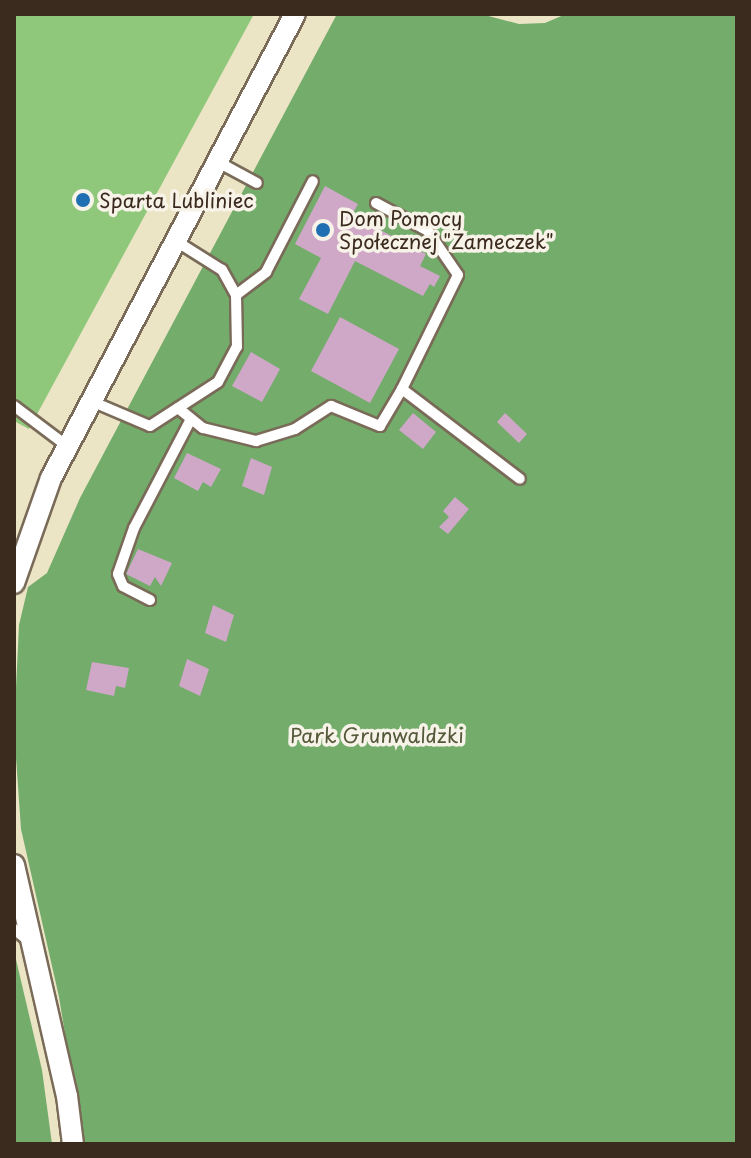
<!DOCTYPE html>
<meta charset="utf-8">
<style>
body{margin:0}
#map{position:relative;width:751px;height:1158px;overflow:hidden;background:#ebe4c5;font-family:"Playpen Sans",sans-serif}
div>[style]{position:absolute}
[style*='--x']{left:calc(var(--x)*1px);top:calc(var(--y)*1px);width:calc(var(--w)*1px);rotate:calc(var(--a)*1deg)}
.green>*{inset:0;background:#8fc77b}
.forest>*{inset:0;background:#73ac6b}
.building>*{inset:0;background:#cfa7c7}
.roads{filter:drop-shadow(2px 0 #796b58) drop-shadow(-2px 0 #796b58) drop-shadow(0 2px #796b58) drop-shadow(0 -2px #796b58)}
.lane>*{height:10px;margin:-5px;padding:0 5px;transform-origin:5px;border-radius:5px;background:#fff}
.street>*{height:20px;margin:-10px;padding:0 10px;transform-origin:10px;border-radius:10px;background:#fff}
.dots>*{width:22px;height:22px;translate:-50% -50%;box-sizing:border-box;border:4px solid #f7f3e8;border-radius:50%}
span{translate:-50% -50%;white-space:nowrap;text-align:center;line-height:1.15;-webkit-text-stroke:7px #f7f3e8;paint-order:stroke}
.poi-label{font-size:20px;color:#3b2a1e}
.left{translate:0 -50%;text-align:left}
.park-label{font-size:20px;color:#54593a}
.frame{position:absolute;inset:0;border:16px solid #3b2a1e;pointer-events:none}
</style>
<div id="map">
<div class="green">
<i style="clip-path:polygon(14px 14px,254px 14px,29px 429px,14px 421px)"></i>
</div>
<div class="forest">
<i style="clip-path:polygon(337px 14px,481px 14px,519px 24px,545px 23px,566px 14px,737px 14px,737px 1144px,83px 1144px,59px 997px,21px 829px,14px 729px,19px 625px,28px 587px,47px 573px,80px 498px)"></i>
<i style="clip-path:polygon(14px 951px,42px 1070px,52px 1144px,14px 1144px)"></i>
</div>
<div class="building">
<i style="clip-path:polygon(325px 186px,358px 204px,352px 215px,426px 254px,420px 266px,440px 276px,434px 287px,430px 284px,423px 296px,355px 261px,328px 314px,299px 299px,321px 258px,295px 244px)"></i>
<i style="clip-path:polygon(340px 317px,399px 349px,370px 403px,311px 371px)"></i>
<i style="clip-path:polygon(251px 352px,280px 369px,262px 402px,232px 386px)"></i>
<i style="clip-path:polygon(413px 413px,436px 432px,423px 449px,399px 430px)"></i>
<i style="clip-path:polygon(505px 413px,527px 434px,519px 443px,497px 422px)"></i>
<i style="clip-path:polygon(187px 453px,221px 469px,211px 487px,203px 482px,198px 491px,174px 478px)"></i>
<i style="clip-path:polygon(251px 458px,272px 467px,264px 495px,242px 486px)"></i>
<i style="clip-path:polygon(455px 497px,469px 509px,448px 534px,439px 527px,449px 517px,443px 511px)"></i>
<i style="clip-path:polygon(138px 549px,172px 563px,161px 586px,155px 577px,150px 586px,126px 574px)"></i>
<i style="clip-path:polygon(213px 605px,234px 615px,226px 642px,205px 633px)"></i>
<i style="clip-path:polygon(187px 659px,209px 669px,200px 696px,179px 686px)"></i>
<i style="clip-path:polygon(92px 662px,129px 668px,125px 688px,116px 686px,114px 696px,86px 690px)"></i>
</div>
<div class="roads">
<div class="lane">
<i style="--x:218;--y:162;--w:44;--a:28.3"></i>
<i style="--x:376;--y:203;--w:59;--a:28.3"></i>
<i style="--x:428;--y:231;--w:53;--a:55.7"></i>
<i style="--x:458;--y:275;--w:127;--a:116.2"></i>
<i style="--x:236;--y:295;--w:38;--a:-37"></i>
<i style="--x:266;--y:272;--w:102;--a:-62.7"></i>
<i style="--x:91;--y:401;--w:64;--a:23"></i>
<i style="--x:150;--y:426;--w:81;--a:-32.9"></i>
<i style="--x:218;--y:382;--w:40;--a:-62"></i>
<i style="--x:237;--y:347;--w:52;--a:-91.1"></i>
<i style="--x:236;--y:295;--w:29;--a:-119"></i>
<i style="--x:222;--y:270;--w:54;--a:-147.8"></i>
<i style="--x:14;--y:406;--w:66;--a:37"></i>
<i style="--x:178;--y:408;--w:32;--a:39"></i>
<i style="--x:203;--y:428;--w:55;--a:13.8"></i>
<i style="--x:256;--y:441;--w:41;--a:-17.1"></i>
<i style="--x:295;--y:429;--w:43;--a:-32.6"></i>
<i style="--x:331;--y:406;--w:53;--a:22.2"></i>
<i style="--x:380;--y:426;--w:43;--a:-59.3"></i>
<i style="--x:402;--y:389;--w:148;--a:37.3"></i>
<i style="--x:150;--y:600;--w:30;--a:-153"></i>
<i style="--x:123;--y:586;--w:13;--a:-113"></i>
<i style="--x:118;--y:574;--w:49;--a:-70.8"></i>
<i style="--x:134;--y:528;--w:121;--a:-62.4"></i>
<i style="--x:14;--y:929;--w:21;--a:39"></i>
</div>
<div class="street">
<i style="--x:14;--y:583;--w:111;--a:-70.6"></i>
<i style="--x:51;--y:478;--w:524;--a:-62.26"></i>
<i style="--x:14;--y:865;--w:237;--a:77.1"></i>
<i style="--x:67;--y:1096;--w:48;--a:82.9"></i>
</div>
</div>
<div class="dots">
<i style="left:83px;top:200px;background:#1f6fb2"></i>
<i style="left:323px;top:230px;background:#1f6fb2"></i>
</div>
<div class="poi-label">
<span class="left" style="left:99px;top:200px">Sparta Lubliniec</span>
<span class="left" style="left:339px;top:230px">Dom Pomocy<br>Społecznej "Zameczek"</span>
</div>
<div class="park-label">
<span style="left:377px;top:735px">Park Grunwaldzki</span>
</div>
<div class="frame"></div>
</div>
